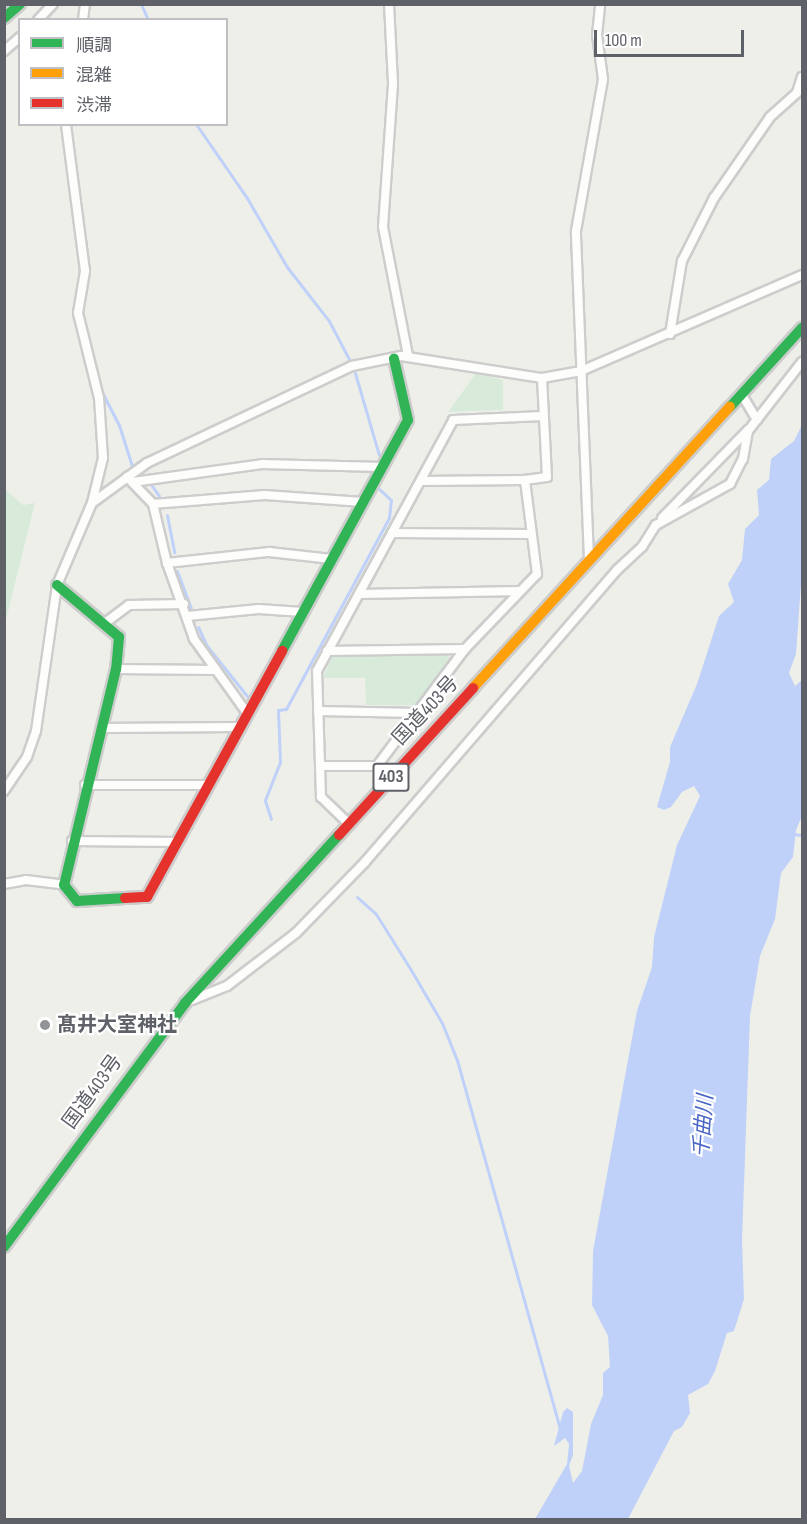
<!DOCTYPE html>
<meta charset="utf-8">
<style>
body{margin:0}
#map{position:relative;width:807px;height:1524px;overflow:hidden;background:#efefea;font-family:"Sofia Sans Condensed","Noto Sans JP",sans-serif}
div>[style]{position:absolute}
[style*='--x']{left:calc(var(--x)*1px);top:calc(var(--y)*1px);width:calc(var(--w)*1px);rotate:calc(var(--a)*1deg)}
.green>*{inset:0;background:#d8ebdb}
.water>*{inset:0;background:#bfd1f9}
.stream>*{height:3px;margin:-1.5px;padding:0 1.5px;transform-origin:1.5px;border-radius:1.5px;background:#bfd1f9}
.roads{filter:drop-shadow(2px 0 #cccdcc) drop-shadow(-2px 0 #cccdcc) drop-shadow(0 2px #cccdcc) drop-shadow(0 -2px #cccdcc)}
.street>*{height:8px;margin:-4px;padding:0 4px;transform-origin:4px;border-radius:4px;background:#fdfdfc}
.fast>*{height:10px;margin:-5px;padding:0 5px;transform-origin:5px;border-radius:5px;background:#30b455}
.slow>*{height:10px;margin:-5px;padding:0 5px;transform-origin:5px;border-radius:5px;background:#ff9f0a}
.jam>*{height:10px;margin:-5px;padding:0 5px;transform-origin:5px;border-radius:5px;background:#e5322d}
.dots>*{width:16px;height:16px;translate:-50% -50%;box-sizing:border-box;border:3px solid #fff;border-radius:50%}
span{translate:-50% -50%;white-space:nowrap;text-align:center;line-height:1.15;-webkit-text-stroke:4.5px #fff;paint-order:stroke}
.shield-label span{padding:2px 4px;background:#fff;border:2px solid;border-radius:4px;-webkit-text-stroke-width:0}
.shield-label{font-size:18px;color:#5f6168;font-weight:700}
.street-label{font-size:20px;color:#5f6168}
.poi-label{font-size:20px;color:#5f6168;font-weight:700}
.left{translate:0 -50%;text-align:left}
.water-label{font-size:21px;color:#4966c6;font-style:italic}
.frame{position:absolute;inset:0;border:6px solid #5f6168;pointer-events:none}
.legend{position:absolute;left:18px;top:18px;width:210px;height:108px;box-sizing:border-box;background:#fff;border:2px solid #bfc0c3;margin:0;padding:8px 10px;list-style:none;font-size:18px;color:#5f6168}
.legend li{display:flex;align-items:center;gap:12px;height:30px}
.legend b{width:30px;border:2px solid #bfc0c3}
.scale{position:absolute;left:594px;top:30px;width:150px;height:27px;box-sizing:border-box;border:3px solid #5f6168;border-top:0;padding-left:8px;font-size:18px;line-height:21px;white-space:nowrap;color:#5f6168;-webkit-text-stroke:4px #fff;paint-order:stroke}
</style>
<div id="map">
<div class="green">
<i style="clip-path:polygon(476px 373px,503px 380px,503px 410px,448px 412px)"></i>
<i style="clip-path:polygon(5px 489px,23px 505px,35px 503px,5px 624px)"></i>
<i style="clip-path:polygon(448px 655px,452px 663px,421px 703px,414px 705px,366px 705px,365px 678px,323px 678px,332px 657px)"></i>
</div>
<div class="water">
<i style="clip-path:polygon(802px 425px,802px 570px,796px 654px,789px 673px,795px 686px,802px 680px,802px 816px,796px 830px,793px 857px,781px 873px,775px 919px,760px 956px,750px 1016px,742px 1240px,744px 1299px,734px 1331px,727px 1333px,715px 1371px,708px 1384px,688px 1395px,690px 1413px,682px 1427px,674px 1431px,628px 1519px,535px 1519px,567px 1464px,569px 1444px,565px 1438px,554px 1446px,563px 1412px,567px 1408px,573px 1412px,573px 1455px,569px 1466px,573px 1483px,582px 1471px,591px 1424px,603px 1395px,603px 1373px,610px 1367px,608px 1336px,592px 1305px,593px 1251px,637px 1011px,652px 967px,654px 937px,677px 845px,700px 796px,694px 786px,682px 792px,671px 807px,664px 810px,657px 807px,670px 762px,670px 747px,697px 684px,719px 616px,734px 602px,728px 584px,742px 560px,745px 529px,759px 515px,757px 490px,769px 480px,771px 459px,794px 441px)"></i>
</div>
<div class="stream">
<i style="--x:141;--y:4;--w:17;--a:66"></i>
<i style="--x:196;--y:124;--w:90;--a:55.4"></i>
<i style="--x:247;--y:198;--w:80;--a:59.9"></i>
<i style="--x:287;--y:267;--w:68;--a:52.1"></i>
<i style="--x:329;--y:321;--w:45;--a:62.3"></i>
<i style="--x:355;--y:373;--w:85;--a:73.7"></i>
<i style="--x:101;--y:390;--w:39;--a:63"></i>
<i style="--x:119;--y:425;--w:43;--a:72.4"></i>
<i style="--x:150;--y:483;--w:16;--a:55"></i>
<i style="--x:167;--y:515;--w:38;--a:79"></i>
<i style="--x:177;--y:571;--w:43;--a:69.4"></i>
<i style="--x:198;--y:627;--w:21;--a:65"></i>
<i style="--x:207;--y:646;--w:64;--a:51.3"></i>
<i style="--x:271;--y:819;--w:20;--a:-108"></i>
<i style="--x:265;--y:800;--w:41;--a:-68.5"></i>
<i style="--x:280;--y:762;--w:52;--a:-92.2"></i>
<i style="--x:278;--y:710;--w:8;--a:-7"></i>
<i style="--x:286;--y:709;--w:217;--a:-61.7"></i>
<i style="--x:389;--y:518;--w:18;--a:-84"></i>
<i style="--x:391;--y:500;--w:16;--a:-137"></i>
<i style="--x:792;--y:834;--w:10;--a:6"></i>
<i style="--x:357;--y:897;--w:25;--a:42"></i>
<i style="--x:376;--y:914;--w:66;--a:58"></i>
<i style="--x:411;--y:970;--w:61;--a:59.7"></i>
<i style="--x:442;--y:1023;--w:40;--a:68"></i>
<i style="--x:457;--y:1060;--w:386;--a:74.4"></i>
</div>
<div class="roads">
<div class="street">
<i style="--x:389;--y:4;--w:80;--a:87.1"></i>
<i style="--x:393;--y:84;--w:143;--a:94"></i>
<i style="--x:383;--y:227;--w:131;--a:79"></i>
<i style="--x:38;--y:20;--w:22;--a:-47"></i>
<i style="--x:83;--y:20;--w:16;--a:-83"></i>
<i style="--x:4;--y:51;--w:21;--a:-41"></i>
<i style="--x:670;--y:334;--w:74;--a:-80.7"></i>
<i style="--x:682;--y:261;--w:71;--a:-63.1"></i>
<i style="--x:714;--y:198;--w:98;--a:-55.3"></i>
<i style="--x:770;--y:117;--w:36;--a:-42"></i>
<i style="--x:797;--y:93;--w:17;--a:-73"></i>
<i style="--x:742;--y:395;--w:29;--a:59"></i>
<i style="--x:127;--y:477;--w:37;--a:46"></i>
<i style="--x:153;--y:504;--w:61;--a:76.7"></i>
<i style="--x:167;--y:563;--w:81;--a:70.4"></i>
<i style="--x:194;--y:639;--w:91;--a:54.4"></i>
<i style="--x:421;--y:481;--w:104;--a:-0.6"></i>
<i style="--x:133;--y:482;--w:130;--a:-7.9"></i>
<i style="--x:262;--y:464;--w:120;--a:1.4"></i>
<i style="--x:92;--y:503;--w:68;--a:-36"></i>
<i style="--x:147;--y:463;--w:227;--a:-25.3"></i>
<i style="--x:352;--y:366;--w:50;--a:-11.5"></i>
<i style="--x:401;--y:356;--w:143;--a:8.9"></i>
<i style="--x:542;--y:378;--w:40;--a:-10"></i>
<i style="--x:581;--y:371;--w:241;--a:-23.5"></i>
<i style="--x:153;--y:504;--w:112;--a:-4.6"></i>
<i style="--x:265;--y:495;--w:98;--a:4.1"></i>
<i style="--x:662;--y:518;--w:123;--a:-45.7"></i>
<i style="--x:392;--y:533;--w:139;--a:0.4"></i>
<i style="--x:589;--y:559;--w:328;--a:-92.3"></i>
<i style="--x:576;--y:231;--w:154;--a:-79.9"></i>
<i style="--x:603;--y:79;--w:44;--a:-97.8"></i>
<i style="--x:597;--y:35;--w:31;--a:-84"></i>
<i style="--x:167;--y:563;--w:103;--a:-6.2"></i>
<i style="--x:269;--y:552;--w:63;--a:6.3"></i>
<i style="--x:359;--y:594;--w:161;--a:-1.1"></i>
<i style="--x:188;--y:616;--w:71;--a:-5.6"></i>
<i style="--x:259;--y:609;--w:43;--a:4"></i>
<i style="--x:105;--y:623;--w:30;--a:-37"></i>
<i style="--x:129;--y:605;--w:55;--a:-1"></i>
<i style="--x:327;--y:651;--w:138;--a:-0.8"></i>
<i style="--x:116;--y:669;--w:100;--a:0.6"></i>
<i style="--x:318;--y:711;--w:101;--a:1.1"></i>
<i style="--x:102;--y:728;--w:137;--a:-0.4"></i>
<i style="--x:320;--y:766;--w:57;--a:0"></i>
<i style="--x:377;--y:766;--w:146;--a:-53.1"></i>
<i style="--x:465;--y:649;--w:104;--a:-46.2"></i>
<i style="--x:537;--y:574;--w:95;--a:-97.3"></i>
<i style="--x:525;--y:480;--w:22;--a:-8"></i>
<i style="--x:547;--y:477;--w:99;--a:-92.9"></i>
<i style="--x:85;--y:785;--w:123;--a:0"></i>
<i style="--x:4;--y:791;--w:41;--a:-55.9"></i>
<i style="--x:27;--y:757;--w:28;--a:-71"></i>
<i style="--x:36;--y:731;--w:148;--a:-81.8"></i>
<i style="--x:57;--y:585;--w:89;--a:-66.9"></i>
<i style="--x:92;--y:503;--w:46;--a:-76.3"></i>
<i style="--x:103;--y:458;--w:60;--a:-93.8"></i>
<i style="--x:99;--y:398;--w:88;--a:-103.9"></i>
<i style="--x:78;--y:313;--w:43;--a:-80.5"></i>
<i style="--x:85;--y:271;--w:148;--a:-97.4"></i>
<i style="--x:349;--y:824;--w:39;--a:-136"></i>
<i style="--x:321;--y:797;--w:126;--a:-91.8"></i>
<i style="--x:317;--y:671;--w:285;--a:-61.5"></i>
<i style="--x:453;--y:420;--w:90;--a:-2.5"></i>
<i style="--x:72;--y:841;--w:105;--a:0.5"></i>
<i style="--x:4;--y:884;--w:22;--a:-10"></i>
<i style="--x:26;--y:880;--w:38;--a:7"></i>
<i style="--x:192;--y:1000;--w:38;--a:-22"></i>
<i style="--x:227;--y:986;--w:87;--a:-37.5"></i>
<i style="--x:296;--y:933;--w:98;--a:-45.8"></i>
<i style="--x:364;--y:863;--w:387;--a:-49.2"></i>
<i style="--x:617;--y:570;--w:34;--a:-43"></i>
<i style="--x:642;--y:547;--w:26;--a:-58"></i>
<i style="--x:656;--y:525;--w:85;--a:-29"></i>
<i style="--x:730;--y:484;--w:28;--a:-63"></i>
<i style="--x:743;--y:459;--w:28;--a:-80"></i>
<i style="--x:748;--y:431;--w:88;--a:-52"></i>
</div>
<div class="fast">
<i style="--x:4;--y:18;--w:21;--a:-41"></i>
<i style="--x:730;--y:407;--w:107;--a:-47.7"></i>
<i style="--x:57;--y:585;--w:81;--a:40"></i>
<i style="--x:119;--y:637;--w:32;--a:95"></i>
<i style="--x:116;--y:669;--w:222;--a:103.5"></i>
<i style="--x:64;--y:885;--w:21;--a:51"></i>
<i style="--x:77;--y:901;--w:48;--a:-3.6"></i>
<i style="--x:282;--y:651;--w:263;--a:-61.4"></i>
<i style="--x:408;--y:420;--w:63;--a:-102.9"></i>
<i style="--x:4;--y:1247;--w:304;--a:-53.4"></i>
<i style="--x:185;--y:1003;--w:228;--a:-47.5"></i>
</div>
<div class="slow">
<i style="--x:473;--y:688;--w:381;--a:-47.6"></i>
</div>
<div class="jam">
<i style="--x:339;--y:835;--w:199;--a:-47.6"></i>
<i style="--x:125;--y:898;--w:22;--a:-3"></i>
<i style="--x:147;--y:897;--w:281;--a:-61.2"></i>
</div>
</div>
<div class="dots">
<i style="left:45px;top:1025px;background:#919396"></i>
</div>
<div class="shield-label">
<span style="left:391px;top:777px">403</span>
</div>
<div class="street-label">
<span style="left:426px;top:711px;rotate:-47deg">国道403号</span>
<span style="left:93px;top:1092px;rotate:-54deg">国道403号</span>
</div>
<div class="poi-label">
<span class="left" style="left:57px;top:1025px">髙井大室神社</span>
</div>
<div class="water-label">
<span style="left:704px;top:1126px;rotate:-86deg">千曲川</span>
</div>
<div class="frame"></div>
<ul class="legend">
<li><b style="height:8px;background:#30b455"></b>順調</li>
<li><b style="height:8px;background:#ff9f0a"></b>混雑</li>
<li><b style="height:8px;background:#e5322d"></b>渋滞</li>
</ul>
<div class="scale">100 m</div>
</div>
